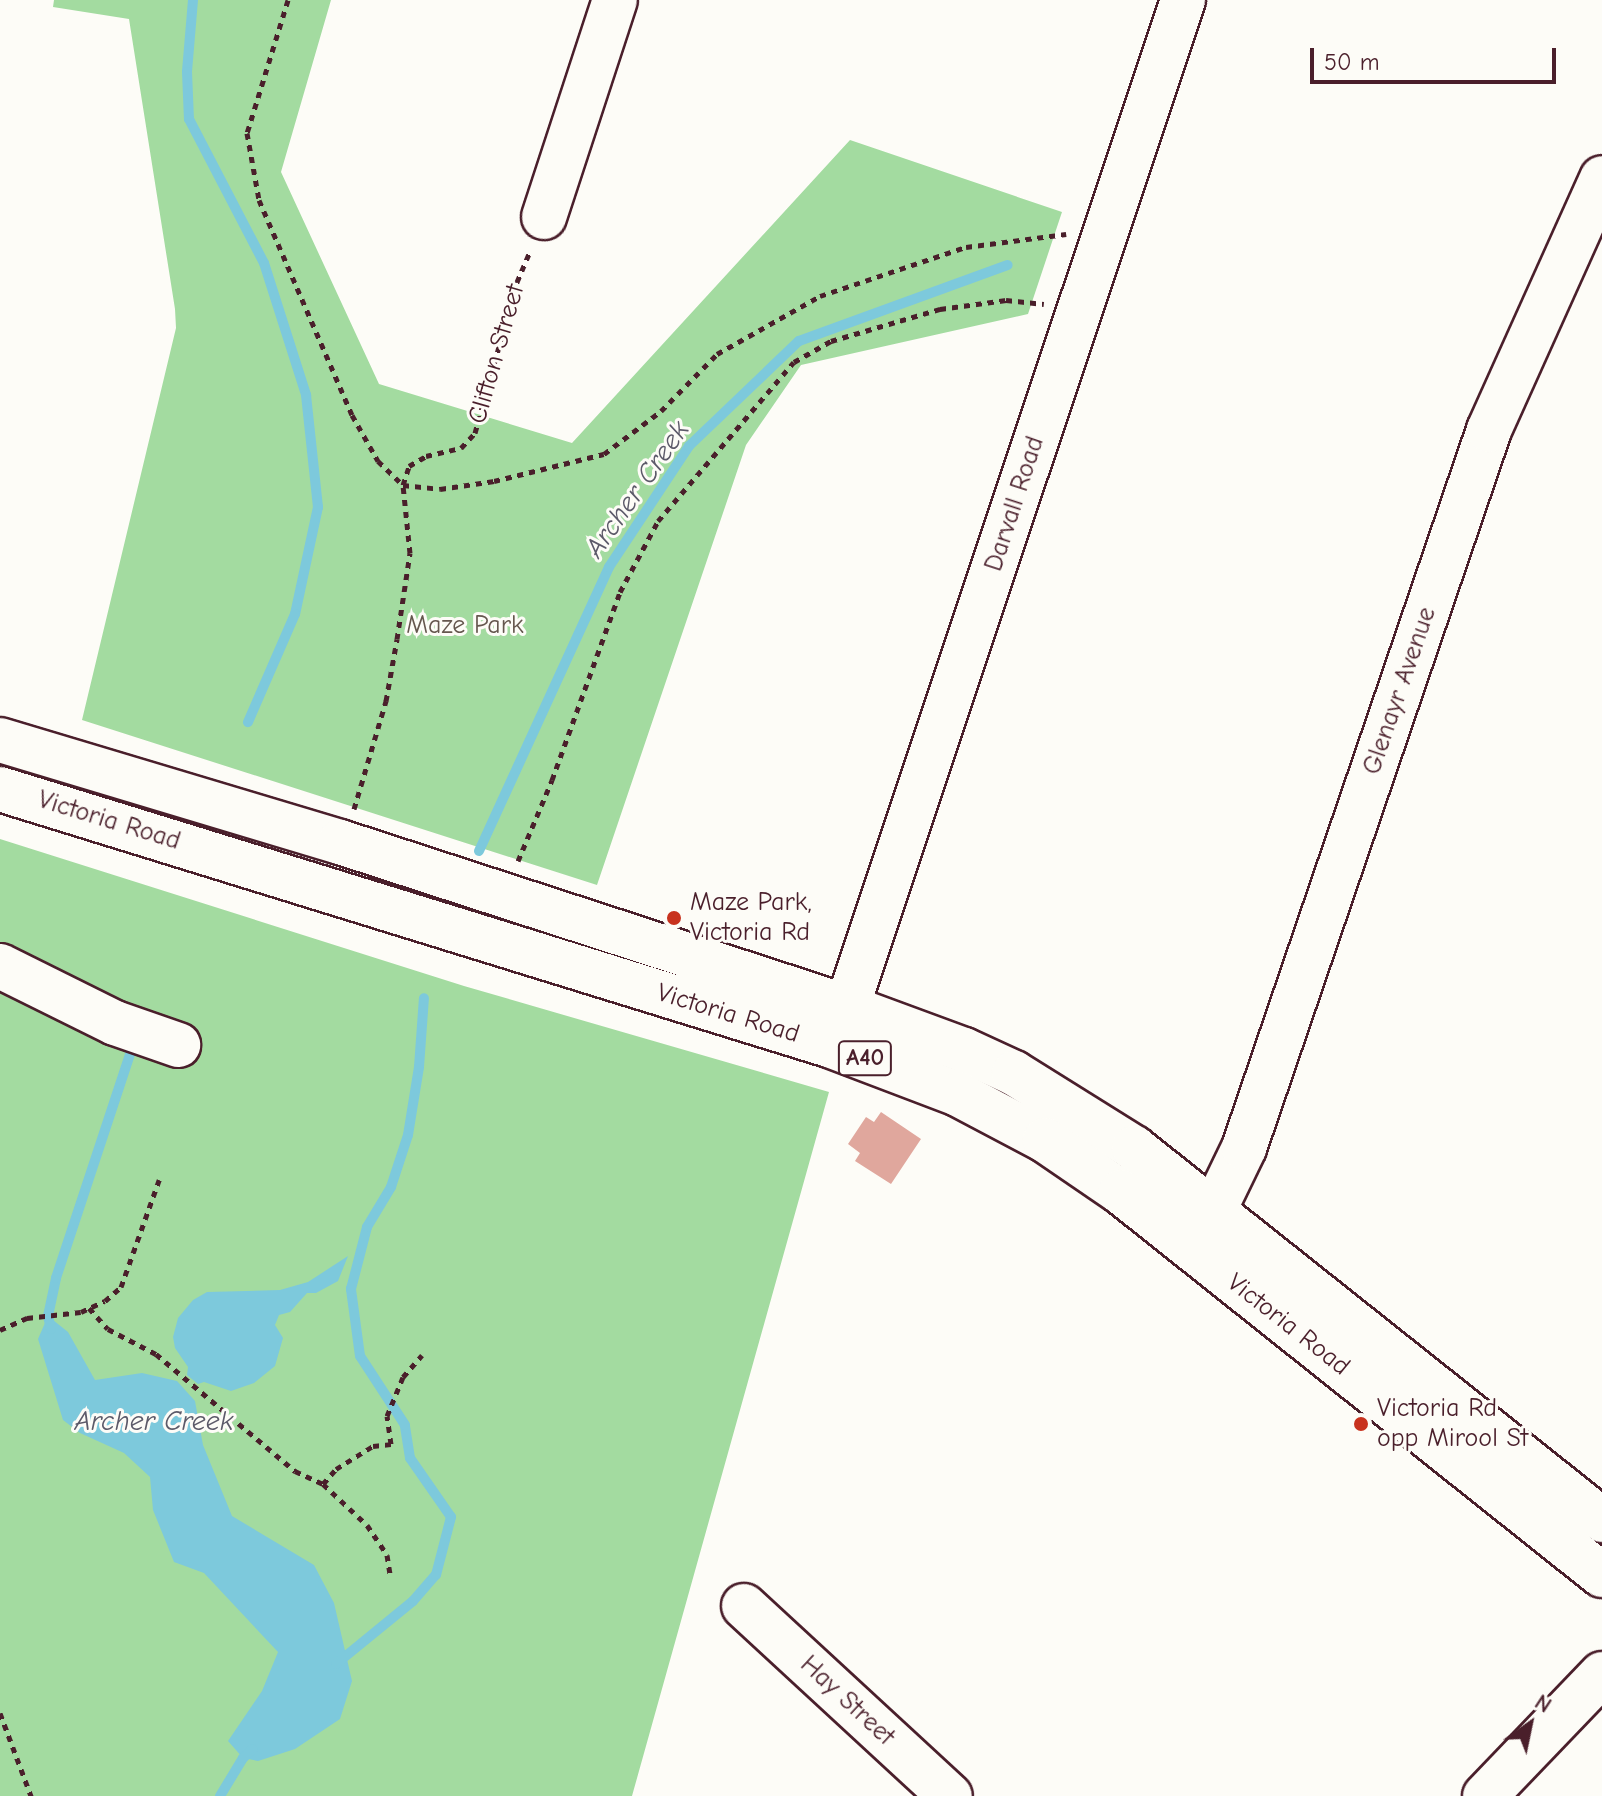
<!DOCTYPE html>
<style>
body{margin:0}
#map{position:relative;width:1602px;height:1796px;overflow:hidden;background:#fdfcf7;font-family:"Comic Neue",sans-serif}
div>[style]{position:absolute}
[style*='--x']{left:calc(var(--x)*1px);top:calc(var(--y)*1px);width:calc(var(--w)*1px);rotate:calc(var(--a)*1deg)}
.green>*{inset:0;background:#a3dba0}
.water>*{inset:0;background:#7dc9dc}
.stream>*{height:10px;margin:-5px;padding:0 5px;transform-origin:5px;border-radius:5px;background:#7dc9dc}
.building>*{inset:0;background:#e0a79d}
.path>*{height:5px;margin-top:-2.5px;transform-origin:0;background:repeating-linear-gradient(90deg,#4a1f2b 0 6px,transparent 0 12px)}
.roads{filter:drop-shadow(2px 0 #4a1f2b) drop-shadow(-2px 0 #4a1f2b) drop-shadow(0 2px #4a1f2b) drop-shadow(0 -2px #4a1f2b)}
.minor>*{height:44px;margin:-22px;padding:0 22px;transform-origin:22px;border-radius:22px;background:#fdfcf7}
.highway>*{height:44px;margin:-22px;padding:0 22px;transform-origin:22px;border-radius:22px;background:#fdfcf7}
.dots>*{width:22px;height:22px;translate:-50% -50%;box-sizing:border-box;border:4px solid #fdfcf7;border-radius:50%}
span{translate:-50% -50%;white-space:nowrap;text-align:center;line-height:1.15;-webkit-text-stroke:6px #fdfcf7;paint-order:stroke}
.shield-label span{padding:2px 6px;background:#fdfcf7;border:2px solid;border-radius:6px;-webkit-text-stroke-width:0}
.shield-label{font-size:24px;color:#4a1f2b;font-weight:700}
.street-label{font-size:26px;color:#4a1f2b}
.park-label{font-size:26px;color:#65574e}
.poi-label{font-size:26px;color:#4a1f2b}
.left{translate:0 -50%;text-align:left}
.water-label{font-size:28px;color:#5c5a69;font-style:italic}
.north{position:absolute;left:1490px;top:1684px;width:80px;height:80px;-webkit-text-stroke:6px #fdfcf7;paint-order:stroke;rotate:33deg;font-size:22px;font-weight:700;line-height:32px;text-align:center;color:#4a1f2b}
.north::after{content:'';display:block;margin:auto;width:28px;height:36px;background:#4a1f2b;clip-path:polygon(50% 0,100% 100%,50% 72%,0 100%)}
.scale{position:absolute;left:1310px;top:48px;width:246px;height:36px;box-sizing:border-box;border:4px solid #4a1f2b;border-top:0;padding-left:10px;font-size:24px;line-height:28px;white-space:nowrap;color:#4a1f2b;-webkit-text-stroke:6px #fdfcf7;paint-order:stroke}
</style>
<div id="map">
<div class="green">
<i style="clip-path:polygon(54px 0,331px 0,281px 172px,379px 384px,572px 443px,850px 140px,1062px 212px,1028px 314px,801px 365px,746px 445px,597px 885px,82px 720px,176px 328px,175px 309px,129px 19px,53px 7px)"></i>
<i style="clip-path:polygon(0 839px,464px 986px,829px 1092px,632px 1796px,0 1796px)"></i>
</div>
<div class="water">
<i style="clip-path:polygon(348px 1256px,338px 1281px,316px 1293px,307px 1293px,290px 1312px,279px 1315px,275px 1325px,283px 1338px,275px 1366px,254px 1383px,231px 1391px,204px 1382px,198px 1384px,187px 1375px,188px 1367px,175px 1348px,173px 1337px,178px 1318px,193px 1300px,207px 1292px,280px 1290px,308px 1282px)"></i>
<i style="clip-path:polygon(48px 1316px,68px 1332px,95px 1380px,142px 1373px,177px 1381px,195px 1401px,203px 1445px,232px 1516px,314px 1565px,334px 1603px,352px 1681px,340px 1719px,295px 1749px,258px 1761px,243px 1758px,228px 1741px,262px 1691px,278px 1652px,204px 1573px,174px 1562px,153px 1510px,150px 1477px,124px 1453px,80px 1433px,63px 1420px,38px 1339px)"></i>
</div>
<div class="stream">
<i style="--x:193;--y:0;--w:72;--a:94.8"></i>
<i style="--x:187;--y:72;--w:47;--a:87.6"></i>
<i style="--x:189;--y:119;--w:162;--a:62.5"></i>
<i style="--x:264;--y:263;--w:139;--a:72.3"></i>
<i style="--x:306;--y:395;--w:113;--a:83.9"></i>
<i style="--x:318;--y:507;--w:109;--a:102.1"></i>
<i style="--x:295;--y:614;--w:118;--a:113.5"></i>
<i style="--x:479;--y:851;--w:312;--a:-65.4"></i>
<i style="--x:609;--y:567;--w:145;--a:-56.5"></i>
<i style="--x:689;--y:446;--w:152;--a:-43.7"></i>
<i style="--x:799;--y:341;--w:222;--a:-20"></i>
<i style="--x:51;--y:1329;--w:13;--a:-103"></i>
<i style="--x:48;--y:1316;--w:39;--a:-78"></i>
<i style="--x:56;--y:1278;--w:252;--a:-71.7"></i>
<i style="--x:336;--y:1664;--w:99;--a:-39.3"></i>
<i style="--x:413;--y:1601;--w:35;--a:-49"></i>
<i style="--x:436;--y:1575;--w:60;--a:-75.5"></i>
<i style="--x:451;--y:1517;--w:72;--a:-124.8"></i>
<i style="--x:410;--y:1458;--w:33;--a:-99"></i>
<i style="--x:405;--y:1425;--w:82;--a:-123.1"></i>
<i style="--x:360;--y:1356;--w:68;--a:-97.7"></i>
<i style="--x:351;--y:1289;--w:64;--a:-75.5"></i>
<i style="--x:367;--y:1227;--w:47;--a:-59"></i>
<i style="--x:391;--y:1187;--w:55;--a:-71.9"></i>
<i style="--x:408;--y:1135;--w:69;--a:-80.8"></i>
<i style="--x:419;--y:1067;--w:69;--a:-85.9"></i>
<i style="--x:220;--y:1796;--w:44;--a:-58.8"></i>
<i style="--x:243;--y:1758;--w:13;--a:-42"></i>
</div>
<div class="building">
<i style="clip-path:polygon(881px 1112px,921px 1139px,891px 1184px,855px 1161px,860px 1153px,848px 1144px,866px 1117px,874px 1122px)"></i>
</div>
<div class="path">
<i style="--x:288;--y:0;--w:139;--a:107.1"></i>
<i style="--x:247;--y:133;--w:68;--a:79.8"></i>
<i style="--x:259;--y:200;--w:234;--a:66.6"></i>
<i style="--x:352;--y:415;--w:53;--a:60.5"></i>
<i style="--x:378;--y:461;--w:35;--a:44"></i>
<i style="--x:403;--y:485;--w:37;--a:6"></i>
<i style="--x:440;--y:489;--w:55;--a:-8.4"></i>
<i style="--x:494;--y:481;--w:113;--a:-13.8"></i>
<i style="--x:604;--y:454;--w:71;--a:-37"></i>
<i style="--x:661;--y:411;--w:80;--a:-45.5"></i>
<i style="--x:717;--y:354;--w:118;--a:-29.4"></i>
<i style="--x:820;--y:296;--w:154;--a:-18.6"></i>
<i style="--x:966;--y:247;--w:101;--a:-7.4"></i>
<i style="--x:354;--y:809;--w:113;--a:-73.5"></i>
<i style="--x:386;--y:701;--w:63;--a:-79.9"></i>
<i style="--x:397;--y:639;--w:87;--a:-81.4"></i>
<i style="--x:410;--y:553;--w:68;--a:-95.9"></i>
<i style="--x:403;--y:485;--w:20;--a:-72"></i>
<i style="--x:409;--y:466;--w:20;--a:-30"></i>
<i style="--x:426;--y:456;--w:36;--a:-13"></i>
<i style="--x:461;--y:448;--w:21;--a:-47"></i>
<i style="--x:475;--y:433;--w:157;--a:-74.5"></i>
<i style="--x:517;--y:282;--w:34;--a:-67"></i>
<i style="--x:518;--y:861;--w:88;--a:-67.2"></i>
<i style="--x:552;--y:780;--w:200;--a:-70.1"></i>
<i style="--x:620;--y:592;--w:81;--a:-61.8"></i>
<i style="--x:658;--y:521;--w:209;--a:-49.5"></i>
<i style="--x:794;--y:362;--w:43;--a:-29.6"></i>
<i style="--x:831;--y:341;--w:114;--a:-16.4"></i>
<i style="--x:940;--y:309;--w:67;--a:-7.8"></i>
<i style="--x:1006;--y:300;--w:38;--a:6"></i>
<i style="--x:89;--y:1308;--w:28;--a:48"></i>
<i style="--x:108;--y:1329;--w:54;--a:27.5"></i>
<i style="--x:156;--y:1354;--w:182;--a:40.1"></i>
<i style="--x:295;--y:1471;--w:31;--a:25"></i>
<i style="--x:323;--y:1484;--w:60;--a:43"></i>
<i style="--x:367;--y:1525;--w:36;--a:56"></i>
<i style="--x:387;--y:1555;--w:19;--a:81"></i>
<i style="--x:0;--y:1330;--w:30;--a:-24"></i>
<i style="--x:27;--y:1318;--w:54;--a:-6.3"></i>
<i style="--x:81;--y:1312;--w:26;--a:-25"></i>
<i style="--x:105;--y:1301;--w:21;--a:-41"></i>
<i style="--x:121;--y:1287;--w:114;--a:-70.4"></i>
<i style="--x:323;--y:1484;--w:20;--a:-49"></i>
<i style="--x:336;--y:1469;--w:44;--a:-31.9"></i>
<i style="--x:373;--y:1446;--w:18;--a:-6"></i>
<i style="--x:391;--y:1444;--w:28;--a:-98"></i>
<i style="--x:387;--y:1416;--w:42;--a:-67.7"></i>
<i style="--x:403;--y:1377;--w:29;--a:-49"></i>
<i style="--x:0;--y:1713;--w:89;--a:69.5"></i>
</div>
<div class="roads">
<div class="minor">
<i style="--x:544;--y:217;--w:228;--a:-71.9"></i>
<i style="--x:0;--y:966;--w:128;--a:26.4"></i>
<i style="--x:115;--y:1023;--w:67;--a:19.2"></i>
<i style="--x:847;--y:1007;--w:1062;--a:-71.55"></i>
<i style="--x:1214;--y:1210;--w:69;--a:-64.2"></i>
<i style="--x:1244;--y:1148;--w:759;--a:-71.16"></i>
<i style="--x:1489;--y:430;--w:276;--a:-65.8"></i>
<i style="--x:744;--y:1606;--w:280;--a:42.7"></i>
<i style="--x:1485;--y:1796;--w:169;--a:-46.2"></i>
</div>
<div class="highway">
<i style="--x:0;--y:740;--w:355;--a:16.7"></i>
<i style="--x:340;--y:842;--w:533;--a:18.03"></i>
<i style="--x:847;--y:1007;--w:125;--a:20.2"></i>
<i style="--x:964;--y:1050;--w:55;--a:24.7"></i>
<i style="--x:1014;--y:1073;--w:142;--a:32"></i>
<i style="--x:1134;--y:1148;--w:598;--a:38.48"></i>
<i style="--x:0;--y:789;--w:868;--a:17.16"></i>
<i style="--x:829;--y:1045;--w:138;--a:20.8"></i>
<i style="--x:958;--y:1094;--w:98;--a:27.9"></i>
<i style="--x:1045;--y:1140;--w:92;--a:34.4"></i>
<i style="--x:1121;--y:1192;--w:615;--a:38.53"></i>
</div>
</div>
<div class="dots">
<i style="left:674px;top:918px;background:#c8321e"></i>
<i style="left:1361px;top:1424px;background:#c8321e"></i>
</div>
<div class="shield-label">
<span style="left:865px;top:1058px">A40</span>
</div>
<div class="street-label">
<span style="left:497px;top:354px;rotate:-74deg">Clifton Street</span>
<span style="left:1015px;top:504px;rotate:-72deg">Darvall Road</span>
<span style="left:1400px;top:691px;rotate:-71deg">Glenayr Avenue</span>
<span style="left:109px;top:821px;rotate:17deg">Victoria Road</span>
<span style="left:728px;top:1014px;rotate:17deg">Victoria Road</span>
<span style="left:1288px;top:1325px;rotate:38deg">Victoria Road</span>
<span style="left:847px;top:1701px;rotate:43deg">Hay Street</span>
</div>
<div class="park-label">
<span style="left:465px;top:626px">Maze Park</span>
</div>
<div class="poi-label">
<span class="left" style="left:690px;top:918px">Maze Park,<br>Victoria Rd</span>
<span class="left" style="left:1377px;top:1424px">Victoria Rd<br>opp Mirool St</span>
</div>
<div class="water-label">
<span style="left:637px;top:489px;rotate:-55deg">Archer Creek</span>
<span style="left:154px;top:1421px">Archer Creek</span>
</div>
<div class="north">N</div>
<div class="scale">50 m</div>
</div>
